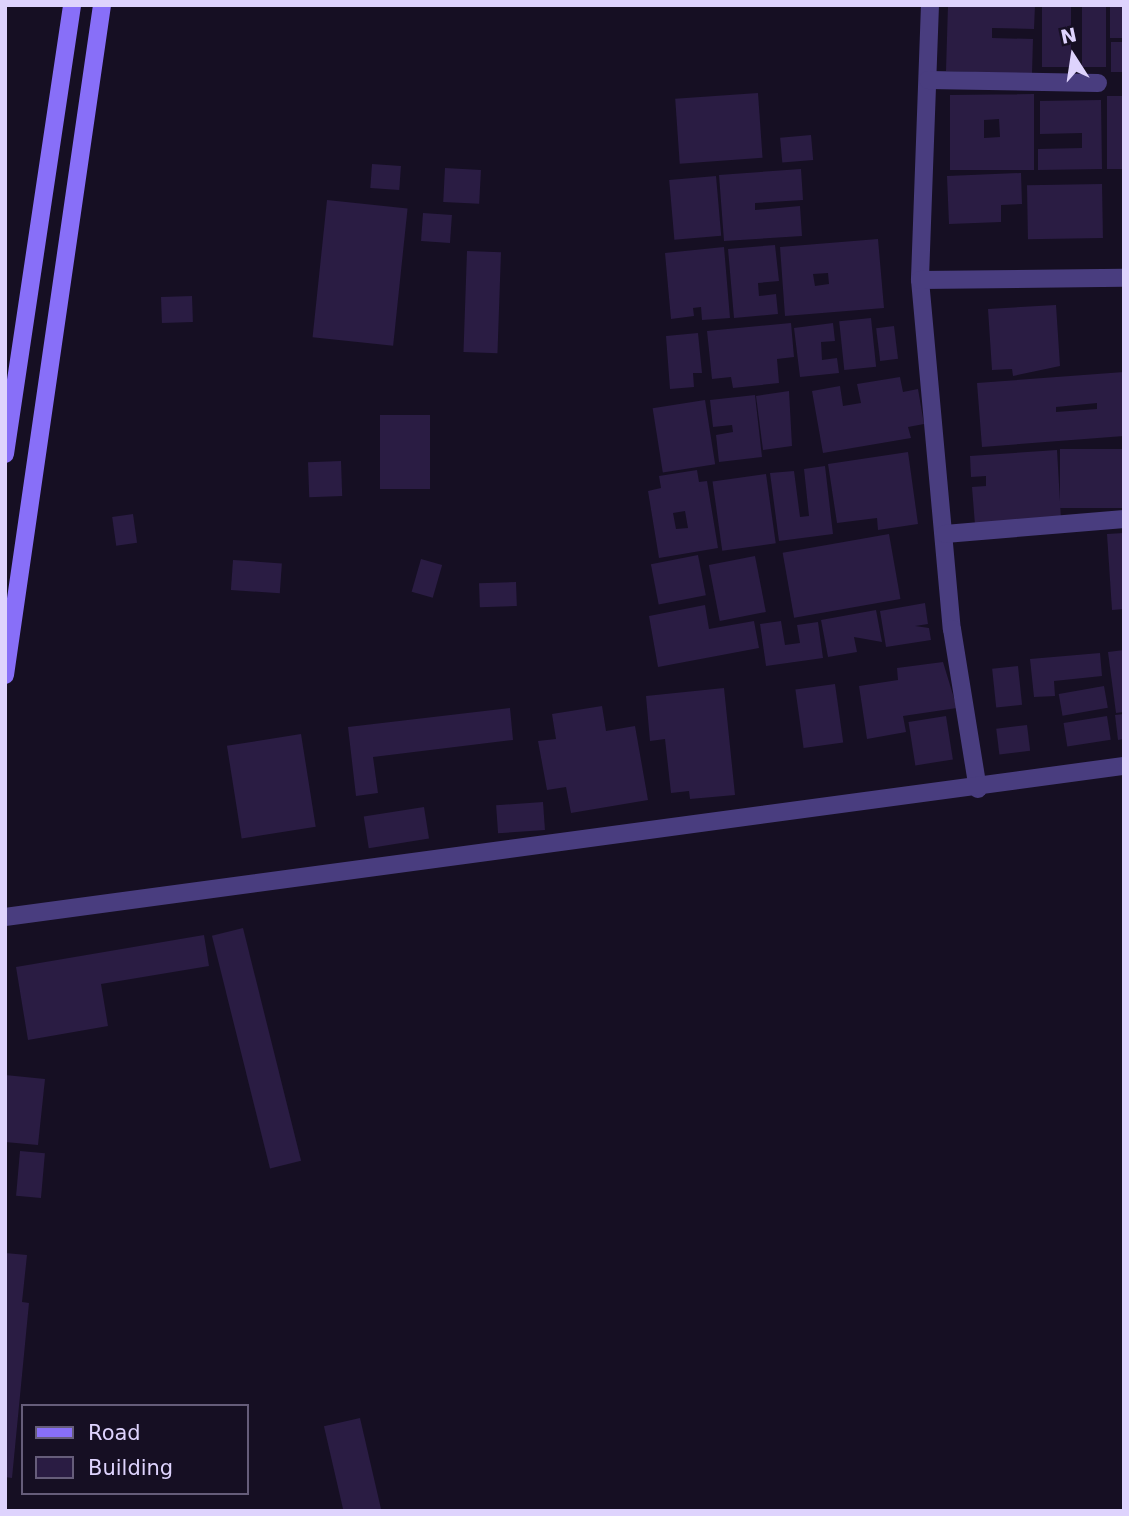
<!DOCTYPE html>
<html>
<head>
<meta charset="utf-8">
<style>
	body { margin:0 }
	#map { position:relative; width:1129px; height:1516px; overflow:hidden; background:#160f23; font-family:"DejaVu Sans",sans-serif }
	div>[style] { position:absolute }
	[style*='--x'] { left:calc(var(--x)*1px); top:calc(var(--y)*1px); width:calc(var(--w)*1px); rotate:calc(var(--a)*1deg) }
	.building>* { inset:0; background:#2a1c43; transform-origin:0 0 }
	.street>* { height:18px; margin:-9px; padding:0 9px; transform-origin:9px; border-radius:9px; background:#493d7f }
	.secondary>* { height:18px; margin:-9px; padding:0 9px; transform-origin:9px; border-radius:9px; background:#886ff8 }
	span { translate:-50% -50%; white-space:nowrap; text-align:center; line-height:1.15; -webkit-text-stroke:7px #160f23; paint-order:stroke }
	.frame { position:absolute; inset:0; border:7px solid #ded3fd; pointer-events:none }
	.legend { position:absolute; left:21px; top:1404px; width:228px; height:91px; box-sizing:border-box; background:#160f23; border:2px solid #665d7a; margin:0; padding:9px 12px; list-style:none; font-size:21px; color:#ded3fd }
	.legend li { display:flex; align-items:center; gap:14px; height:35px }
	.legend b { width:35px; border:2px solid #665d7a }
	.north { position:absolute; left:1038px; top:21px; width:70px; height:70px; -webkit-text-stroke:5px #160f23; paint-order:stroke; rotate:348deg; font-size:19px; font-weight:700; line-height:28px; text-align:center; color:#ded3fd }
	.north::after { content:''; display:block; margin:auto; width:24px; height:32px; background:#ded3fd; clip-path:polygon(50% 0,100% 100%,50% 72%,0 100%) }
</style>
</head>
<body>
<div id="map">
	<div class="building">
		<div style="clip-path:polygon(948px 5px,1035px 5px,1034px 29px,992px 28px,992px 38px,1033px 39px,1032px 74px,946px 71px)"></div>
		<div style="left:1042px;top:5px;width:29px;height:62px"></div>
		<div style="left:1082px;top:5px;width:24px;height:62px"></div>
		<div style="left:1110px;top:7px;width:14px;height:31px"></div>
		<div style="left:1124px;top:42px;width:30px;height:13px;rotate:90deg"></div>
		<div style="left:758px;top:93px;width:65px;height:83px;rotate:86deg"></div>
		<div style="clip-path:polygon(evenodd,1034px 94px,1034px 170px,950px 170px,950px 95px,1034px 94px,999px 119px,1000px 137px,984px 138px,984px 120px,999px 119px)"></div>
		<div style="left:1107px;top:96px;width:17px;height:73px"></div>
		<div style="clip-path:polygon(1101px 100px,1102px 169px,1038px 170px,1038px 149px,1082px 148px,1082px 133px,1040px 134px,1040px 101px)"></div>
		<div style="left:811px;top:135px;width:25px;height:31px;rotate:85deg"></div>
		<div style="left:372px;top:164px;width:29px;height:24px;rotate:4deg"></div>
		<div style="left:445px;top:168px;width:36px;height:34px;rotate:3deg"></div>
		<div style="clip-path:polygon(801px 169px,803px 200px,755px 203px,755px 210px,800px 206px,802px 236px,724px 241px,719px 175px)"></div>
		<div style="clip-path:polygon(1021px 173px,1022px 204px,1001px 205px,1001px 222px,949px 224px,947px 176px)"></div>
		<div style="left:716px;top:176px;width:60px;height:47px;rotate:85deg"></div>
		<div style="left:1102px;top:184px;width:54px;height:75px;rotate:89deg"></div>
		<div style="left:327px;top:200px;width:81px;height:138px;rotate:6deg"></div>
		<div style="left:423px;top:213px;width:29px;height:28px;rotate:4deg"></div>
		<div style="clip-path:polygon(evenodd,878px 239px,884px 308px,785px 316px,780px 247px,878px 239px,828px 273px,829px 284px,815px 286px,813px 274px,828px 273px)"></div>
		<div style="clip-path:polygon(775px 245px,779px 281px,758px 283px,759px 296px,776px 294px,778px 314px,734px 318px,728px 249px)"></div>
		<div style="clip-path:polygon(724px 247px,730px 318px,702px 320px,701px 307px,693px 308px,694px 316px,671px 319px,665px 253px)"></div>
		<div style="left:467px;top:251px;width:34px;height:101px;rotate:2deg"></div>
		<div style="left:192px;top:296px;width:26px;height:31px;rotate:88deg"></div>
		<div style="clip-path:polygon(1056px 305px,1060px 366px,1013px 376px,1012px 369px,992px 370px,988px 309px)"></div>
		<div style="left:871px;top:318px;width:49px;height:32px;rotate:84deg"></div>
		<div style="clip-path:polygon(791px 323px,794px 357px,777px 359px,779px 383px,733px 388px,731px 377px,712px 379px,707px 331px)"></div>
		<div style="clip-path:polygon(833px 323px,835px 341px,821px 342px,822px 360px,837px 358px,839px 373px,800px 377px,794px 328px)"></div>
		<div style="left:894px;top:326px;width:33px;height:18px;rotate:83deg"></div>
		<div style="clip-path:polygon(698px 333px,702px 373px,693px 373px,694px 387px,670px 389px,666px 336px)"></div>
		<div style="clip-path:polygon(evenodd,1124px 372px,1124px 436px,982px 447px,977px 383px,1124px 372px,1097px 403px,1097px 409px,1056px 412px,1056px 407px,1097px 403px)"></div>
		<div style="clip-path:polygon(900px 377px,903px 392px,918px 389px,924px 424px,908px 427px,911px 438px,823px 453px,812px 391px,840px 386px,843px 406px,861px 403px,857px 384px)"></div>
		<div style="clip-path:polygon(789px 391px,792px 446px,763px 450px,756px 396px)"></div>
		<div style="clip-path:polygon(755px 395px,762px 457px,719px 462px,716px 435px,733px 432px,732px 425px,713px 427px,710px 400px)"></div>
		<div style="left:705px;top:400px;width:65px;height:53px;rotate:81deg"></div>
		<div style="left:380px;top:415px;width:50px;height:74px"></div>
		<div style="left:1124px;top:449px;width:59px;height:64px;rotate:90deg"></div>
		<div style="clip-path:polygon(1057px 450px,1061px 519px,975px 525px,972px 487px,986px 486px,986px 476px,971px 477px,970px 456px)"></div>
		<div style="clip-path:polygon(908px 452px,918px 524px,878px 530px,877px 518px,837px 523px,828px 464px)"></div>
		<div style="left:341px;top:461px;width:35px;height:33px;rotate:88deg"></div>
		<div style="clip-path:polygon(825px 466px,833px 534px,779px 541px,770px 473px,794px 471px,800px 517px,809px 516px,804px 469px)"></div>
		<div style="clip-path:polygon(evenodd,697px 470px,699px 482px,707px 481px,718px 548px,659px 558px,648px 491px,661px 488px,659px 476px,697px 470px,685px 511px,688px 528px,676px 529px,673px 513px,685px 511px)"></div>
		<div style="left:766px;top:474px;width:70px;height:54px;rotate:82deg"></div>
		<div style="left:133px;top:514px;width:29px;height:21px;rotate:82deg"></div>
		<div style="clip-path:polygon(1124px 533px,1124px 609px,1112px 610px,1107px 534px)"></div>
		<div style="left:889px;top:534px;width:66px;height:108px;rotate:80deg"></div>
		<div style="left:698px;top:555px;width:41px;height:48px;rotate:79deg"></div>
		<div style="left:755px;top:556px;width:57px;height:47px;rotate:79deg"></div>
		<div style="left:421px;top:559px;width:22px;height:34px;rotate:16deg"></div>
		<div style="left:233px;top:560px;width:49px;height:30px;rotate:4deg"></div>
		<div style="left:516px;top:582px;width:24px;height:37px;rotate:88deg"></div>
		<div style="clip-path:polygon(925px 603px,928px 624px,915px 626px,929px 628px,931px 640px,886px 647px,880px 611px)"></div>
		<div style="clip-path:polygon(705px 605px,709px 629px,754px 621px,759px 648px,658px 667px,649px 616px)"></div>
		<div style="clip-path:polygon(876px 610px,882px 642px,854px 637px,857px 652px,828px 657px,821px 620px)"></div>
		<div style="clip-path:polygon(781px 621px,785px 645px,800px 643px,797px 625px,818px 622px,823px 658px,766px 666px,760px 624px)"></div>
		<div style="clip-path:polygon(1124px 650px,1124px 712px,1116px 713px,1108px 652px)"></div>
		<div style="clip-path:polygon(1100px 653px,1102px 676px,1054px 681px,1055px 696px,1034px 697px,1030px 659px)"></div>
		<div style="clip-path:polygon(943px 662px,957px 708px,903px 716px,906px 732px,867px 739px,859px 686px,898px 680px,897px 668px)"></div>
		<div style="left:1018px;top:666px;width:39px;height:26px;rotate:84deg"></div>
		<div style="left:835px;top:684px;width:59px;height:40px;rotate:82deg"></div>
		<div style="left:1104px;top:686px;width:22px;height:46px;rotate:80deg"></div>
		<div style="clip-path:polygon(724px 688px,735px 795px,690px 799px,689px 791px,671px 793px,665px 739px,650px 741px,646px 696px)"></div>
		<div style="clip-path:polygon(602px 706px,606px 731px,635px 726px,648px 800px,571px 813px,566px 787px,547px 790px,538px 741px,556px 739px,552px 714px)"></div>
		<div style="clip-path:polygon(510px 708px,513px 740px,373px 757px,378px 793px,356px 796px,348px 727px)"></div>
		<div style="clip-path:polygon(1124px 714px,1124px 739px,1118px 740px,1115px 715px)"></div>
		<div style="left:946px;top:716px;width:44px;height:38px;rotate:81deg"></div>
		<div style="left:1107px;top:716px;width:24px;height:44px;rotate:81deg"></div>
		<div style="left:1027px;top:725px;width:26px;height:31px;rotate:83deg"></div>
		<div style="left:301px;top:734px;width:94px;height:75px;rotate:81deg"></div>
		<div style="left:543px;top:802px;width:28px;height:47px;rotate:86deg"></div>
		<div style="left:424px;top:807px;width:32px;height:61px;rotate:81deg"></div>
		<div style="left:243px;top:928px;width:240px;height:32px;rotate:76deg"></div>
		<div style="clip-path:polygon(204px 935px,209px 966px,101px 984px,108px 1026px,28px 1040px,16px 967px)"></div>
		<div style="clip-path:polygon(5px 1075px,45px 1079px,38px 1145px,5px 1142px)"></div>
		<div style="left:20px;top:1151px;width:25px;height:45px;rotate:5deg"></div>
		<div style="clip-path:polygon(5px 1253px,27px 1255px,22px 1302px,29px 1303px,12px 1478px,5px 1477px)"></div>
		<div style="left:360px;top:1418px;width:96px;height:37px;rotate:77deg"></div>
	</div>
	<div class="street">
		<div style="--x:930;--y:5;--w:275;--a:92.1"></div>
		<div style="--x:920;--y:280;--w:350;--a:84.8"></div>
		<div style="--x:952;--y:629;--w:162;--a:80.8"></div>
		<div style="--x:928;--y:80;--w:170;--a:1"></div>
		<div style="--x:920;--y:280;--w:204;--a:-0.6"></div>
		<div style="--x:945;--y:534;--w:180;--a:-4.8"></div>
		<div style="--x:5;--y:917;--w:1129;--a:-7.69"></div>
	</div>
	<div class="secondary">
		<div style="--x:5;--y:454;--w:454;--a:-81.5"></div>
		<div style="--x:5;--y:675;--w:677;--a:-81.76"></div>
	</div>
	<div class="frame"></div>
	<ul class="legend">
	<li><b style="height:9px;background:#886ff8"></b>Road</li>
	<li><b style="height:19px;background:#2a1c43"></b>Building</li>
	</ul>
	<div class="north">N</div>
</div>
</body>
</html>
